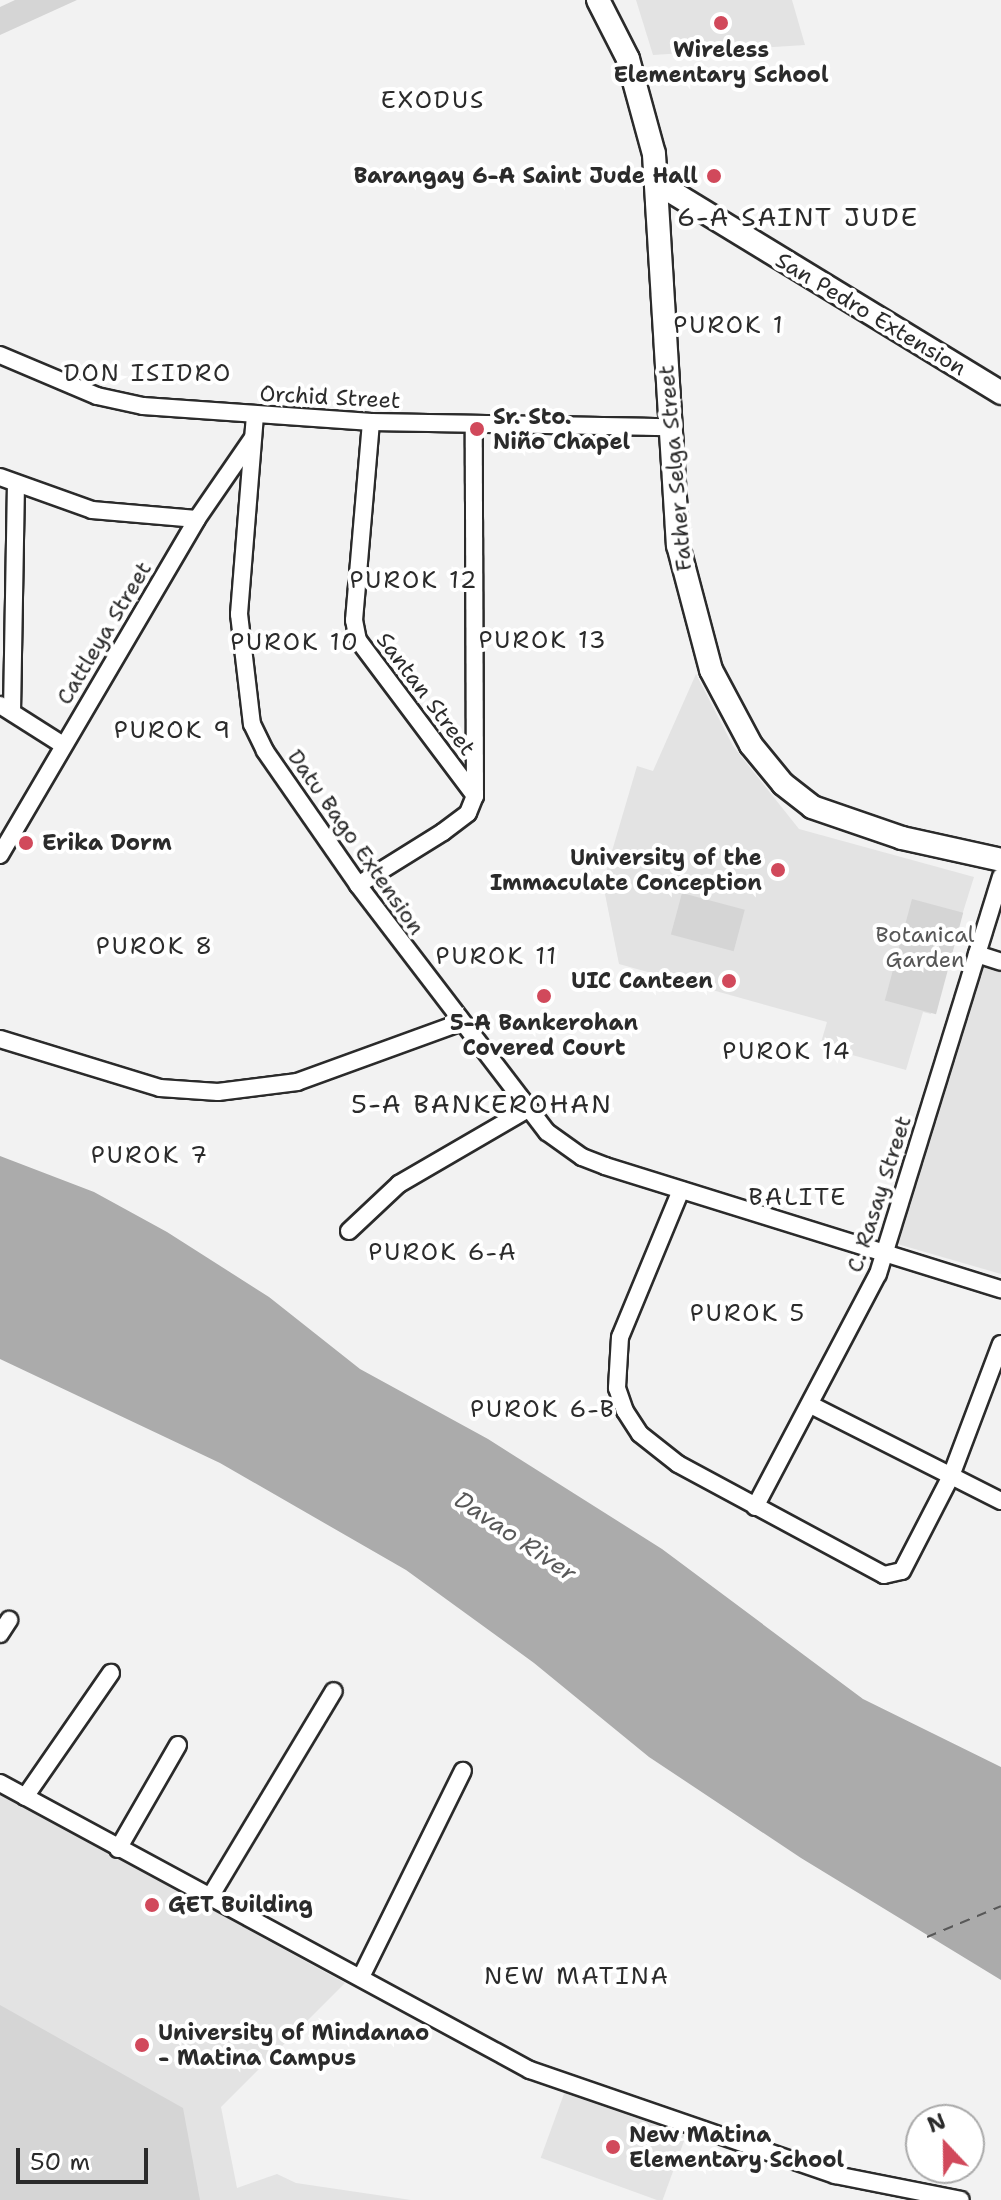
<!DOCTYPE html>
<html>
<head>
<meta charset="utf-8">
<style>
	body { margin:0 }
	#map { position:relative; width:1001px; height:2200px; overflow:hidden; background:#f2f2f2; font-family:"Shantell Sans",sans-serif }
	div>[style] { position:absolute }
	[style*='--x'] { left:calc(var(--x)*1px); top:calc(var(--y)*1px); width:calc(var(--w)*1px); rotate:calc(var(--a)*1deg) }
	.built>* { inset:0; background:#e3e3e3; transform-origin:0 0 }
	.green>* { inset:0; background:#d5d5d5; transform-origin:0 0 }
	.water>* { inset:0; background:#ababab }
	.ferry>* { height:2px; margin-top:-1px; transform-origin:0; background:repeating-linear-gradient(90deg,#585858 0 10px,transparent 0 18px) }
	.roads { filter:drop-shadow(2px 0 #2b2b2b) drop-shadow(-2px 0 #2b2b2b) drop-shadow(0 2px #2b2b2b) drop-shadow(0 -2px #2b2b2b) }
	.minor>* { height:16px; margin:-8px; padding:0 8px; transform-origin:8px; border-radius:8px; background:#fff }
	.secondary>* { height:22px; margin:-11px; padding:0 11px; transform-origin:11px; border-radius:11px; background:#fff }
	.dots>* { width:22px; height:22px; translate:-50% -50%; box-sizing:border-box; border:4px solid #fff; border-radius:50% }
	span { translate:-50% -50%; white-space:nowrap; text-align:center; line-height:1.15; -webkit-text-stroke:8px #fff; paint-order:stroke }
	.poi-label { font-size:22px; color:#2b2b2b; font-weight:700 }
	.right { translate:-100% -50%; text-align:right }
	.left { translate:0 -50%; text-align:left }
	.street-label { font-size:22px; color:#2b2b2b }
	.park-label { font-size:22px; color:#565656 }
	.neighbourhood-label { font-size:24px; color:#2b2b2b; letter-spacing:2px }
	.water-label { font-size:24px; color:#585858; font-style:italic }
	.quarter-label { font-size:26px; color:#2b2b2b; letter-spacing:2px }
	.north { position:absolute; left:905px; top:2104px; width:80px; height:80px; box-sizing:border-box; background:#fff; border:2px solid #aaa; border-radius:50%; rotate:338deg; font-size:22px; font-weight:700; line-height:32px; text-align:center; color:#2b2b2b }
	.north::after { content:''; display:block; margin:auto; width:28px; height:36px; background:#d1495b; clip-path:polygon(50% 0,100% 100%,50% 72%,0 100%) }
	.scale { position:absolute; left:16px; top:2148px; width:132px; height:36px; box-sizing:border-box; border:4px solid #2b2b2b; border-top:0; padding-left:10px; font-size:24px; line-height:28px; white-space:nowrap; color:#2b2b2b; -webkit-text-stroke:6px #fff; paint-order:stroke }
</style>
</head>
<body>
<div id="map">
	<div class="built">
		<div style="clip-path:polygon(636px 0,792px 0,805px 45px,653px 55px)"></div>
		<div style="clip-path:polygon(696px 674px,733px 746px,799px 829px,974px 877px,931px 1014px,923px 1012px,906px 1070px,820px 1046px,827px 1022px,619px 964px,603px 884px,612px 851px,637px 766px,653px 771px)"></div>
		<div style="clip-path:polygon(984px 962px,1001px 968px,1001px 1274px,894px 1243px)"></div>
		<div style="clip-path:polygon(0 1793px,345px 1983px,221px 2107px,237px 2188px,277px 2174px,296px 2183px,411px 2200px,0 2200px)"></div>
		<div style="left:565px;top:2091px;width:129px;height:71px;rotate:20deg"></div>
	</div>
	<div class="green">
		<div style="clip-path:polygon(15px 0,77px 0,0 35px,0 7px)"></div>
		<div style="left:682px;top:893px;width:65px;height:43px;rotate:15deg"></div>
		<div style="left:912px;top:899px;width:53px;height:105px;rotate:15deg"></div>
		<div style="clip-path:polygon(0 2005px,183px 2108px,200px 2200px,0 2200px)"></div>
	</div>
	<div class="water">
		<div style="clip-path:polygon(0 1156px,94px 1192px,167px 1232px,269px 1297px,360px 1369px,488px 1439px,662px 1549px,863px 1699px,1001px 1767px,1001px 1980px,801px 1858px,649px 1757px,534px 1663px,406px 1570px,220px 1463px,0 1359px)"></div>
	</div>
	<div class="ferry">
		<div style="--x:927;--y:1937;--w:80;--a:-22.7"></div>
	</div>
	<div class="roads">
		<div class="minor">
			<div style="--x:0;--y:355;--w:105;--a:22.9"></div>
			<div style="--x:97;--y:396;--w:47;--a:12.3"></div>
			<div style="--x:143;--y:406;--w:229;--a:4"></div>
			<div style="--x:371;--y:422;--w:296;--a:1"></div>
			<div style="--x:255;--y:415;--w:200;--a:94.6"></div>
			<div style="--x:239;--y:614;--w:111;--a:83.3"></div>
			<div style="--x:252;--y:724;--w:30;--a:64"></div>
			<div style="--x:265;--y:751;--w:163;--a:55.2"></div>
			<div style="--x:358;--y:885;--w:311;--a:52.6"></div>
			<div style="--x:547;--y:1132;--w:43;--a:35.5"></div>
			<div style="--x:582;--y:1157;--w:25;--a:21"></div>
			<div style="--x:605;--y:1166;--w:415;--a:17.3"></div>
			<div style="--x:371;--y:422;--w:199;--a:94.9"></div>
			<div style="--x:354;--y:620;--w:20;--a:79"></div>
			<div style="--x:358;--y:640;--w:195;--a:53.1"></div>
			<div style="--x:0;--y:477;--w:98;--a:19.7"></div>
			<div style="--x:92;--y:510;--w:105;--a:4.9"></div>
			<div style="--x:0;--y:705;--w:75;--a:32.4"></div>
			<div style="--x:12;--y:712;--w:228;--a:-89"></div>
			<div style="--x:0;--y:855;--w:389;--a:-59.6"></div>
			<div style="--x:197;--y:519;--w:97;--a:-55.5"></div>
			<div style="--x:358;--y:885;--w:100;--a:-31.9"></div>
			<div style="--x:443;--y:832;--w:31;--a:-37"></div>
			<div style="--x:468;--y:813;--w:18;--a:-68"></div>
			<div style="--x:475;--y:796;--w:371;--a:-90.2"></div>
			<div style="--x:977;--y:954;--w:25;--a:18"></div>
			<div style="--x:0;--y:1039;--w:167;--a:17"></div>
			<div style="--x:160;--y:1088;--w:58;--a:3.9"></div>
			<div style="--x:218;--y:1092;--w:80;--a:-7.2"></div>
			<div style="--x:297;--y:1082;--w:172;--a:-20"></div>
			<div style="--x:681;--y:1190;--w:159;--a:112.5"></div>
			<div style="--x:620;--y:1337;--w:51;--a:93.4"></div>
			<div style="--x:617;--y:1388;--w:24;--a:71"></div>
			<div style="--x:625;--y:1411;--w:27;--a:57"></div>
			<div style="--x:640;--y:1434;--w:48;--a:38.3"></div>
			<div style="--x:678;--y:1464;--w:234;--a:28.3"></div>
			<div style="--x:884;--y:1575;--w:18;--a:-13"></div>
			<div style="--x:902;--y:1571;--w:107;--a:-62.7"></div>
			<div style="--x:951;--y:1476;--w:141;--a:-69.3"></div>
			<div style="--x:349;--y:1231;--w:69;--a:-43.2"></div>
			<div style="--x:399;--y:1184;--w:149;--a:-30.2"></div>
			<div style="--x:811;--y:1405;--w:213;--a:26.8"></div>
			<div style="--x:755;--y:1507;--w:263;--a:-62.2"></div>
			<div style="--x:878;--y:1274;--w:416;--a:-72.8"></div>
			<div style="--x:0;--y:1634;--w:17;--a:-57"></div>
			<div style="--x:0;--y:1783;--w:603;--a:28.44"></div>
			<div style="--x:530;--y:2070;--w:323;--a:19"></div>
			<div style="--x:835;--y:2175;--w:128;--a:11.2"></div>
			<div style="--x:25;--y:1797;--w:151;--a:-55.3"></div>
			<div style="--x:118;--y:1849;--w:120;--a:-60"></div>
			<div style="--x:210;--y:1897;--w:240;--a:-59"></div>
			<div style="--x:361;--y:1977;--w:230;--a:-63.7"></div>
		</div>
		<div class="secondary">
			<div style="--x:598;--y:0;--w:66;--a:63"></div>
			<div style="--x:628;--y:59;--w:98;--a:74.7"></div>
			<div style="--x:654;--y:154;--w:392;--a:86.5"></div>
			<div style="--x:678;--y:545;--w:129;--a:75.2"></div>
			<div style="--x:711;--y:670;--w:85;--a:61.9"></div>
			<div style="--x:751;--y:745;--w:50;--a:50.6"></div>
			<div style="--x:783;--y:784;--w:37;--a:38"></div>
			<div style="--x:812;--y:807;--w:95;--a:19"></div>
			<div style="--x:902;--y:838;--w:101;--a:12.5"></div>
			<div style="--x:659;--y:184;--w:401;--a:31.4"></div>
		</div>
	</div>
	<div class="dots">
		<div style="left:721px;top:23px;background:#d1495b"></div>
		<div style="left:714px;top:176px;background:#d1495b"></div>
		<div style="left:477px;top:429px;background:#d1495b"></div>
		<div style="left:26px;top:843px;background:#d1495b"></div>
		<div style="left:778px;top:870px;background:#d1495b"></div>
		<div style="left:729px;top:981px;background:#d1495b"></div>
		<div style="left:544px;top:996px;background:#d1495b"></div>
		<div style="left:152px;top:1905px;background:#d1495b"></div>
		<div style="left:142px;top:2045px;background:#d1495b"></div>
		<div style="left:613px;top:2147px;background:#d1495b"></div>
	</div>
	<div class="poi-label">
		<span style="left:721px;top:62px">Wireless<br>Elementary School</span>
		<span class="right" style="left:698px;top:176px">Barangay 6-A Saint Jude Hall</span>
		<span class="left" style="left:493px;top:429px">Sr. Sto.<br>Niño Chapel</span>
		<span class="left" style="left:42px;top:843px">Erika Dorm</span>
		<span class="right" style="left:762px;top:870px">University of the<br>Immaculate Conception</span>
		<span class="right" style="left:713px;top:981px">UIC Canteen</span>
		<span style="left:544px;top:1035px">5-A Bankerohan<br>Covered Court</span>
		<span class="left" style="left:168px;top:1905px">GET Building</span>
		<span class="left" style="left:158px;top:2045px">University of Mindanao<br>- Matina Campus</span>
		<span class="left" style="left:629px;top:2147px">New Matina<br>Elementary School</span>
	</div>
	<div class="street-label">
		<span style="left:871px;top:314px;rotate:31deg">San Pedro Extension</span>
		<span style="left:330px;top:397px;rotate:3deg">Orchid Street</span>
		<span style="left:675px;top:468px;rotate:-95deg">Father Selga Street</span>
		<span style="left:104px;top:633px;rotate:-59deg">Cattleya Street</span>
		<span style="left:426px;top:694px;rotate:53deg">Santan Street</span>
		<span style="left:356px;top:842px;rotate:55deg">Datu Bago Extension</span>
		<span style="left:879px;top:1194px;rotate:-72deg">C. Rasay Street</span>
	</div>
	<div class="park-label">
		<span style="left:925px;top:947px">Botanical<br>Garden</span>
	</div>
	<div class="neighbourhood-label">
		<span style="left:433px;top:101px">EXODUS</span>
		<span style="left:729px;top:326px">PUROK 1</span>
		<span style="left:148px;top:374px">DON ISIDRO</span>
		<span style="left:414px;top:581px">PUROK 12</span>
		<span style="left:543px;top:641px">PUROK 13</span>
		<span style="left:295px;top:643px">PUROK 10</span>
		<span style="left:173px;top:731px">PUROK 9</span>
		<span style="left:155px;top:947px">PUROK 8</span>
		<span style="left:497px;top:957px">PUROK 11</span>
		<span style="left:787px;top:1052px">PUROK 14</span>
		<span style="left:150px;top:1156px">PUROK 7</span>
		<span style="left:798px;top:1198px">BALITE</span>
		<span style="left:443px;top:1253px">PUROK 6-A</span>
		<span style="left:748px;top:1314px">PUROK 5</span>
		<span style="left:543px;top:1410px">PUROK 6-B</span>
		<span style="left:577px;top:1977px">NEW MATINA</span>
	</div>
	<div class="water-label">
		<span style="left:515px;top:1537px;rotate:34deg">Davao River</span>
	</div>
	<div class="quarter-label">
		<span style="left:798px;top:217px">6-A SAINT JUDE</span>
		<span style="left:482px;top:1104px">5-A BANKEROHAN</span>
	</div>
	<div class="north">N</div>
	<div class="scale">50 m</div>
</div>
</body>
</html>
